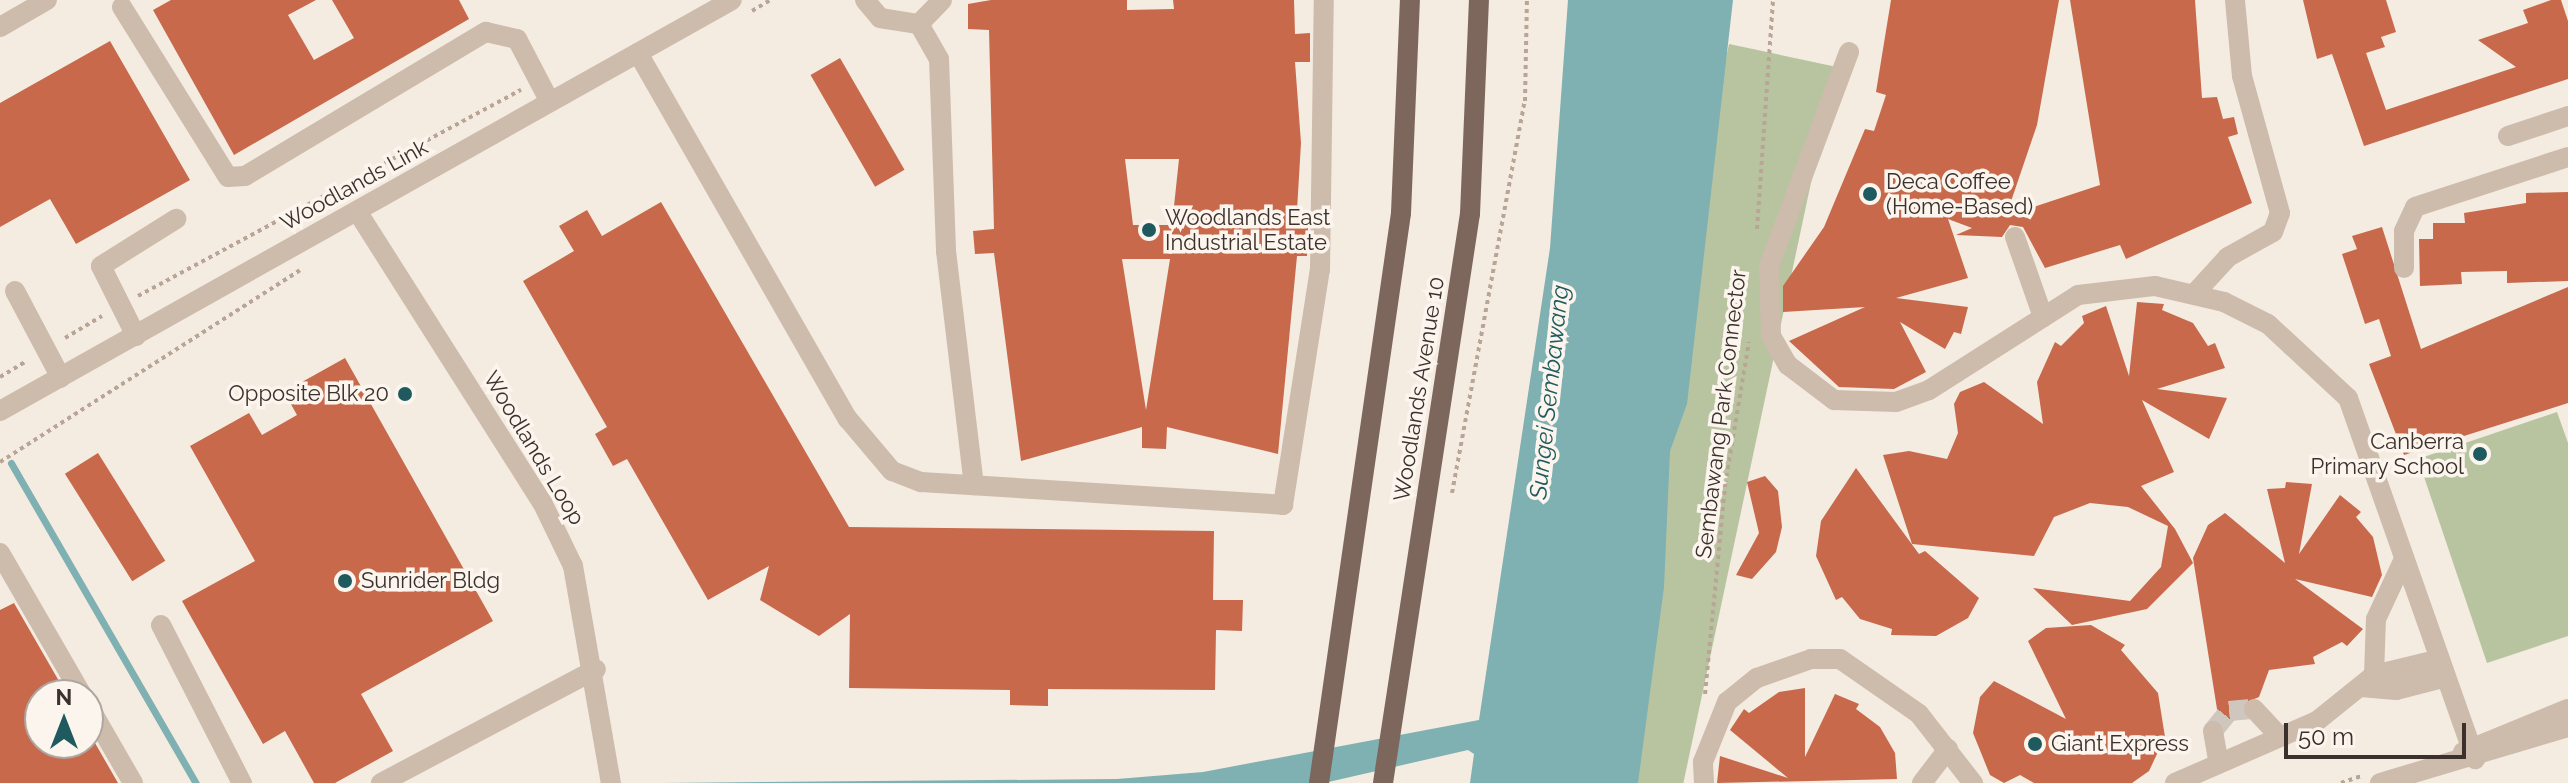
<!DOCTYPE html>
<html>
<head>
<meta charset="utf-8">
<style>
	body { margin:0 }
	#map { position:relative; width:2568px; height:783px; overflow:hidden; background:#f4ebe1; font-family:Raleway,sans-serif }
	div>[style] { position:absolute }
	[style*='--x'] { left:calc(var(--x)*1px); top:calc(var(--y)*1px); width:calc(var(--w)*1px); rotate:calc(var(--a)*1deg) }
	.green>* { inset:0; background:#b8c4a0; transform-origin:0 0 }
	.water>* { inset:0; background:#7fb0b2 }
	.stream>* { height:7px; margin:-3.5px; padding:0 3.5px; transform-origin:3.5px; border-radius:3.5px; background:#7fb0b2 }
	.building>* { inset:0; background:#c8694b; transform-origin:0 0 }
	.minor-tunnel>* { height:20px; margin-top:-10px; transform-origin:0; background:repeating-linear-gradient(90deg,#cfc6bd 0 20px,transparent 0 30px) }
	.path>* { height:4px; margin-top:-2px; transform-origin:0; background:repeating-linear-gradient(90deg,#b9a596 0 4px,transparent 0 8px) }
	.minor>* { height:20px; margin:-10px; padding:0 10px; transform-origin:10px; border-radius:10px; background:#cdbbac }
	.major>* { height:20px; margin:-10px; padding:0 10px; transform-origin:10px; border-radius:10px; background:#7d675c }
	.dots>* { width:22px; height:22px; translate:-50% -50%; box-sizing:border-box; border:4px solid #fbf5ee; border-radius:50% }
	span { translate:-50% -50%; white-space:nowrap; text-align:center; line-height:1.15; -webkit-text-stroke:7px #fbf5ee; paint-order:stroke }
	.poi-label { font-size:22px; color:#3b302b }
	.left { translate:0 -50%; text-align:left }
	.right { translate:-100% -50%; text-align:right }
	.street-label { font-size:22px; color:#3b302b }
	.water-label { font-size:24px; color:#1f5a5e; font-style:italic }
	.north { position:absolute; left:24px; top:679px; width:80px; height:80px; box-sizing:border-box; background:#fbf5ee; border:2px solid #aea6a0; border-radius:50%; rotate:0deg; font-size:22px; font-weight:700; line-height:32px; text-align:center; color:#3b302b }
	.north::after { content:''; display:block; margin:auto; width:28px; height:36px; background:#1f5a5e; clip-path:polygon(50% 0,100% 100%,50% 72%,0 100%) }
	.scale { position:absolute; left:2284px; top:723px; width:182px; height:36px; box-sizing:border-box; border:4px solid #3b302b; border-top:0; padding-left:10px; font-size:24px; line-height:28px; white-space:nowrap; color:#3b302b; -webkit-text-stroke:6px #fbf5ee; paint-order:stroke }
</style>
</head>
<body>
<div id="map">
	<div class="green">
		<div style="left:1729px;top:44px;width:109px;height:745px;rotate:12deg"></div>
		<div style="clip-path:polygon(2557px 412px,2568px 443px,2568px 636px,2487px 663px,2418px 459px)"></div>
	</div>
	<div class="water">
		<div style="clip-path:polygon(1568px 0,1733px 0,1687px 404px,1670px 451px,1664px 587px,1638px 783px,1470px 783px,1474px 754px,1468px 750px,1324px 783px,661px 783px,1117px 779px,1203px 772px,1479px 720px,1550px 248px)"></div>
	</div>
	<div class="stream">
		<div style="--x:11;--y:463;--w:370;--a:60"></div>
	</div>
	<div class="building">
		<div style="clip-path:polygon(171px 0,316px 0,288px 15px,314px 60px,354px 38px,332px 0,459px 0,469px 19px,234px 155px,153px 10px)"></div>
		<div style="clip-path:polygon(evenodd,991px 0,1127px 0,1127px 10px,1174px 9px,1173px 0,1294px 0,1295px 34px,1310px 33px,1310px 62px,1295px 62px,1301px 143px,1296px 227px,1308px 227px,1307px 256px,1297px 256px,1278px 454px,1167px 427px,1166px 449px,1142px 448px,1142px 427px,1021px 461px,994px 253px,975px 254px,973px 231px,994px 229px,989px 30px,968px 29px,968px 4px,991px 0,1125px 159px,1179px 159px,1172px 225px,1133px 225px,1125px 159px,991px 0,1122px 259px,1170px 259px,1146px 410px,1122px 259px)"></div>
		<div style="clip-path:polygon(1891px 0,2059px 0,2037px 125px,2006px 216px,2100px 185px,2070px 0,2195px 0,2202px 98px,2217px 97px,2223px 119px,2234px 117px,2238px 134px,2228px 137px,2252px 203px,2126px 259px,2120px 245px,2045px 268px,2023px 227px,2010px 225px,2002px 237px,1956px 235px,1972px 228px,1948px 219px,1968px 278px,1896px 298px,1968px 307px,1961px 334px,1954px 332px,1945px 349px,1900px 322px,1926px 372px,1894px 389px,1839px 387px,1789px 341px,1865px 307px,1783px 312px,1783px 286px,1824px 227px,1865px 129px,1874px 131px,1886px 95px,1876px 92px)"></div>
		<div style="clip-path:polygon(2303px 0,2386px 0,2396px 32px,2381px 37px,2385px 47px,2366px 53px,2386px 110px,2516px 67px,2478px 40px,2528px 23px,2523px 10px,2551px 0,2561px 0,2568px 21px,2568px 79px,2364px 146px,2332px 54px,2317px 59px)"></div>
		<div style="clip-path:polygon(110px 41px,190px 180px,76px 244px,50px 199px,0 227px,0 103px)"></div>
		<div style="left:840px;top:58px;width:129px;height:34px;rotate:60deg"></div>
		<div style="clip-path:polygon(2568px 192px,2568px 281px,2507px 283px,2507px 271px,2461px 272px,2462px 284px,2420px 286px,2419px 239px,2433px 239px,2433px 223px,2465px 223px,2464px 213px,2526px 203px,2526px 193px)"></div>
		<div style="clip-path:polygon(661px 202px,849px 527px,1214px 531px,1213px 600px,1243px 600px,1242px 631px,1216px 630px,1215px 690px,1048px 689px,1048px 706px,1010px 705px,1010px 690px,849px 688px,850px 614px,819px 636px,760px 600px,769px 566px,708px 600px,627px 459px,613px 466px,595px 434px,607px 427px,523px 281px,574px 251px,559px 226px,587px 210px,602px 236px)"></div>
		<div style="clip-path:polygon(2382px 227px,2421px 349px,2568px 287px,2568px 403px,2404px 455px,2369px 364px,2391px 356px,2379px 319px,2365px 324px,2342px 254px,2357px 249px,2352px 236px)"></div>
		<div style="clip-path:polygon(2137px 302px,2164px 304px,2162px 310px,2193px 323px,2208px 346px,2215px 343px,2225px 368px,2157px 389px,2227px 398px,2209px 439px,2142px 400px,2174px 472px,2141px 486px,2175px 529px,2193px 563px,2147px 609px,2072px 625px,2033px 588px,2130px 601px,2161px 567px,2168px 526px,2128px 507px,2090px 503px,2054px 517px,2034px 556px,1912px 544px,1883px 455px,1909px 451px,1947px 459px,1958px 433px,1954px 404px,1960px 392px,1984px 382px,2043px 424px,2037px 382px,2055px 342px,2061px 346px,2084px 323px,2082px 316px,2106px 306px,2129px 376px)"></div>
		<div style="clip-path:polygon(345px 358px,493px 621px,361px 694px,393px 751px,335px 783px,314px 783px,285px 731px,263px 744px,182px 601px,255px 561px,190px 446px,249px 413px,262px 435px,297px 415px,284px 392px)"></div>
		<div style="left:98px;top:453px;width:127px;height:39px;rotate:58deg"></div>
		<div style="clip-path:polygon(1856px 468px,1919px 554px,1925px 551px,1979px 598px,1968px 618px,1936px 636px,1891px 635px,1892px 629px,1860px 619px,1842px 597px,1836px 600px,1816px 556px,1821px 521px)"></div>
		<div style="clip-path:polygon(1765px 476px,1778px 491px,1782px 527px,1776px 552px,1752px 579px,1736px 575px,1759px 533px,1747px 482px)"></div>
		<div style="clip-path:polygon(2286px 482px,2312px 484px,2299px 554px,2340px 495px,2361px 512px,2356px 517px,2373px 537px,2382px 575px,2372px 597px,2295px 579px,2363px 629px,2347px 646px,2342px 642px,2313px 657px,2315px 664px,2269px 670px,2259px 697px,2242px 704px,2245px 718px,2226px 722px,2217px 709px,2193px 558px,2208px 525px,2225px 513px,2285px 563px,2267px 489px,2285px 488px)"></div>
		<div style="clip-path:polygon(14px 603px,67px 695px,40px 695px,40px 743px,95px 743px,118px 783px,0 783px,0 610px)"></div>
		<div style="clip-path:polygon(2091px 625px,2125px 645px,2121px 650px,2158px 693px,2165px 737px,2149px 771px,2132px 783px,2034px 783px,2020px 775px,2004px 783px,1990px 775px,1973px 733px,1980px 697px,1994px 681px,2066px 719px,2028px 641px,2046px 628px)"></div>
		<div style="clip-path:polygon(1805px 688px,1805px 757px,1835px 694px,1859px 704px,1856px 709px,1880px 727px,1895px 753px,1897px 779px,1717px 783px,1720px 756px,1788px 778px,1730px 730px,1744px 709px,1749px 713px,1779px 692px)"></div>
	</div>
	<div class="minor-tunnel">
		<div style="--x:2213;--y:731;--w:26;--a:-51"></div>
		<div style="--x:2229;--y:711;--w:25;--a:-5"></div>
	</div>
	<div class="path">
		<div style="--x:752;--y:11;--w:21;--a:-31"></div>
		<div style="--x:1757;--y:229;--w:230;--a:-86"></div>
		<div style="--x:138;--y:296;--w:435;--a:-28.3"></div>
		<div style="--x:65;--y:338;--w:43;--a:-30.7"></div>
		<div style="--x:0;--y:377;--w:31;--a:-31"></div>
		<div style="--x:0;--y:462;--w:356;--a:-32.6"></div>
		<div style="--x:1452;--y:493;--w:399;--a:-79.5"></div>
		<div style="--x:1525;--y:101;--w:101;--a:-88.9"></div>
		<div style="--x:1705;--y:694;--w:210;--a:-84.5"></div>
		<div style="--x:1725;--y:485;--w:145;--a:-80.5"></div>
		<div style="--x:2341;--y:783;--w:21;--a:-19"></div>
	</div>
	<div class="minor">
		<div style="--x:865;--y:0;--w:23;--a:50"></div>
		<div style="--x:880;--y:18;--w:39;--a:9"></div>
		<div style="--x:919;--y:24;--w:33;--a:-46"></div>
		<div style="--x:122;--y:7;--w:200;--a:58.1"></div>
		<div style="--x:228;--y:177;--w:17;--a:-3"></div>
		<div style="--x:245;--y:176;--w:281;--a:-30.9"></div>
		<div style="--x:486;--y:32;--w:32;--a:13"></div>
		<div style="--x:517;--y:39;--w:71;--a:62.4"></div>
		<div style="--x:919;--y:24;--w:40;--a:60.3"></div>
		<div style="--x:939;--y:59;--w:192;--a:87.9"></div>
		<div style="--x:946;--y:251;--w:236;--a:83.2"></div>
		<div style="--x:0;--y:27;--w:54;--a:-29.9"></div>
		<div style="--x:1849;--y:52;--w:228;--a:110.5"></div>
		<div style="--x:1769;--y:266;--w:70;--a:88.4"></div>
		<div style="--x:1771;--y:336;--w:34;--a:60"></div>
		<div style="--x:1788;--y:365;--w:58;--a:37.3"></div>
		<div style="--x:1834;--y:400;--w:62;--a:1.8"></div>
		<div style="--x:1896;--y:402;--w:35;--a:-20"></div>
		<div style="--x:1929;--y:390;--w:177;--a:-32.5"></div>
		<div style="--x:2078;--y:295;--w:78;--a:-6.7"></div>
		<div style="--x:2155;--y:286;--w:71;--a:13.1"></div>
		<div style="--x:2224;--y:302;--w:49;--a:26.6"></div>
		<div style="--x:2268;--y:324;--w:109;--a:42.8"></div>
		<div style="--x:2348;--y:398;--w:383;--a:70.6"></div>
		<div style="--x:638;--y:53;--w:422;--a:60.2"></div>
		<div style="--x:848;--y:419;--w:68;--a:49.8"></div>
		<div style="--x:892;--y:471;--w:31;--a:21"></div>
		<div style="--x:921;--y:482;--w:363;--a:3.6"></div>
		<div style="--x:1283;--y:505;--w:238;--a:-81.1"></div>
		<div style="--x:1320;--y:270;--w:270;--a:-89.2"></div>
		<div style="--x:2508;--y:136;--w:63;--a:-18.4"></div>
		<div style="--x:357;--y:211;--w:345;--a:57.6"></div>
		<div style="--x:542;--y:502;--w:71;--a:64.2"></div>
		<div style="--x:573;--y:566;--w:220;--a:80.1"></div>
		<div style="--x:2015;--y:237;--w:85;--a:70.7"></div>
		<div style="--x:2404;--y:268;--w:37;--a:-90"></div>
		<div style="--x:2404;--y:231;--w:26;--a:-65"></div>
		<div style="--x:2415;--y:207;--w:161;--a:-18.1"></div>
		<div style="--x:15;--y:291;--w:98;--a:62.1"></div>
		<div style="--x:2195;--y:293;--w:49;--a:-47.5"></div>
		<div style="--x:2228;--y:257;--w:51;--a:-29.1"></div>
		<div style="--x:2273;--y:232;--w:20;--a:-70"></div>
		<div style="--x:2280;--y:213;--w:142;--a:-105.5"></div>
		<div style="--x:2242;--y:76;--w:76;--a:-95.3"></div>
		<div style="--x:136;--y:336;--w:78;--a:-116.6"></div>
		<div style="--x:101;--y:266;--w:89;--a:-32.1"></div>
		<div style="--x:0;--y:411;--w:839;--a:-29.31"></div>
		<div style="--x:0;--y:553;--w:164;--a:60"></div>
		<div style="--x:161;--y:625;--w:178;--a:62.9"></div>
		<div style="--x:2374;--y:675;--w:56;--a:-88"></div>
		<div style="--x:2376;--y:619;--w:64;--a:-65"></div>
		<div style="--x:2361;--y:687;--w:35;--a:5"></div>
		<div style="--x:2396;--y:690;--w:49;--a:-14.3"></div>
		<div style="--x:88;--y:705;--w:90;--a:60"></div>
		<div style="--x:2254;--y:709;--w:35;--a:47"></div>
		<div style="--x:2213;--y:731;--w:28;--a:80"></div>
		<div style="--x:2463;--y:752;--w:113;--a:-22.3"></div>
		<div style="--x:381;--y:783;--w:243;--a:-27.9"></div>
		<div style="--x:1704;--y:783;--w:21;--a:-93"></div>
		<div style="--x:1703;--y:762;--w:65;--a:-68.2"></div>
		<div style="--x:1727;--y:702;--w:38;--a:-39"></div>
		<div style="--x:1757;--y:678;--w:57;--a:-19.4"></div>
		<div style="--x:1811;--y:659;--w:29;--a:0"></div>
		<div style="--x:1840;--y:659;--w:96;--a:34.8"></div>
		<div style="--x:1919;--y:714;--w:88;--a:52"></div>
		<div style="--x:1922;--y:783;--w:43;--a:-52.6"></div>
		<div style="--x:2175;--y:783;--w:155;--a:-23.6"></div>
		<div style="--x:2317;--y:721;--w:73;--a:-38.9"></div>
		<div style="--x:2374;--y:675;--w:64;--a:-13.6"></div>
		<div style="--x:2380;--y:783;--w:196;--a:-16.6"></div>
	</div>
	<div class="major">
		<div style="--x:1319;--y:783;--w:576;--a:-81.81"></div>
		<div style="--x:1401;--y:213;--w:213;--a:-87.6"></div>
		<div style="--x:1383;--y:783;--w:576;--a:-81.31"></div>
		<div style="--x:1470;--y:214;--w:214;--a:-87.6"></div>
	</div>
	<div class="dots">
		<div style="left:1870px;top:194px;background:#1f5a5e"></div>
		<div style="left:1149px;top:230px;background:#1f5a5e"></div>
		<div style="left:405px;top:394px;background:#1f5a5e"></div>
		<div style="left:2480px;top:454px;background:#1f5a5e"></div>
		<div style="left:345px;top:581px;background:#1f5a5e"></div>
		<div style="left:2035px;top:744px;background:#1f5a5e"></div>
	</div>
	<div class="poi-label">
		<span class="left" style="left:1886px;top:194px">Deca Coffee<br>(Home-Based)</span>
		<span class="left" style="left:1165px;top:230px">Woodlands East<br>Industrial Estate</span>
		<span class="right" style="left:389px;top:394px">Opposite Blk 20</span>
		<span class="right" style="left:2464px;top:454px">Canberra<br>Primary School</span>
		<span class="left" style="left:361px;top:581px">Sunrider Bldg</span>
		<span class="left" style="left:2051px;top:744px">Giant Express</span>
	</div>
	<div class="street-label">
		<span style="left:354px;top:185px;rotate:-29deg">Woodlands Link</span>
		<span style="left:1419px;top:389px;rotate:-81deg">Woodlands Avenue 10</span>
		<span style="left:1721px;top:414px;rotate:-83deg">Sembawang Park Connector</span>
		<span style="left:534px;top:448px;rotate:59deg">Woodlands Loop</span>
	</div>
	<div class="water-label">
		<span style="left:1549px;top:392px;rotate:-84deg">Sungei Sembawang</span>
	</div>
	<div class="north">N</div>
	<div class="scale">50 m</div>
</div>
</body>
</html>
